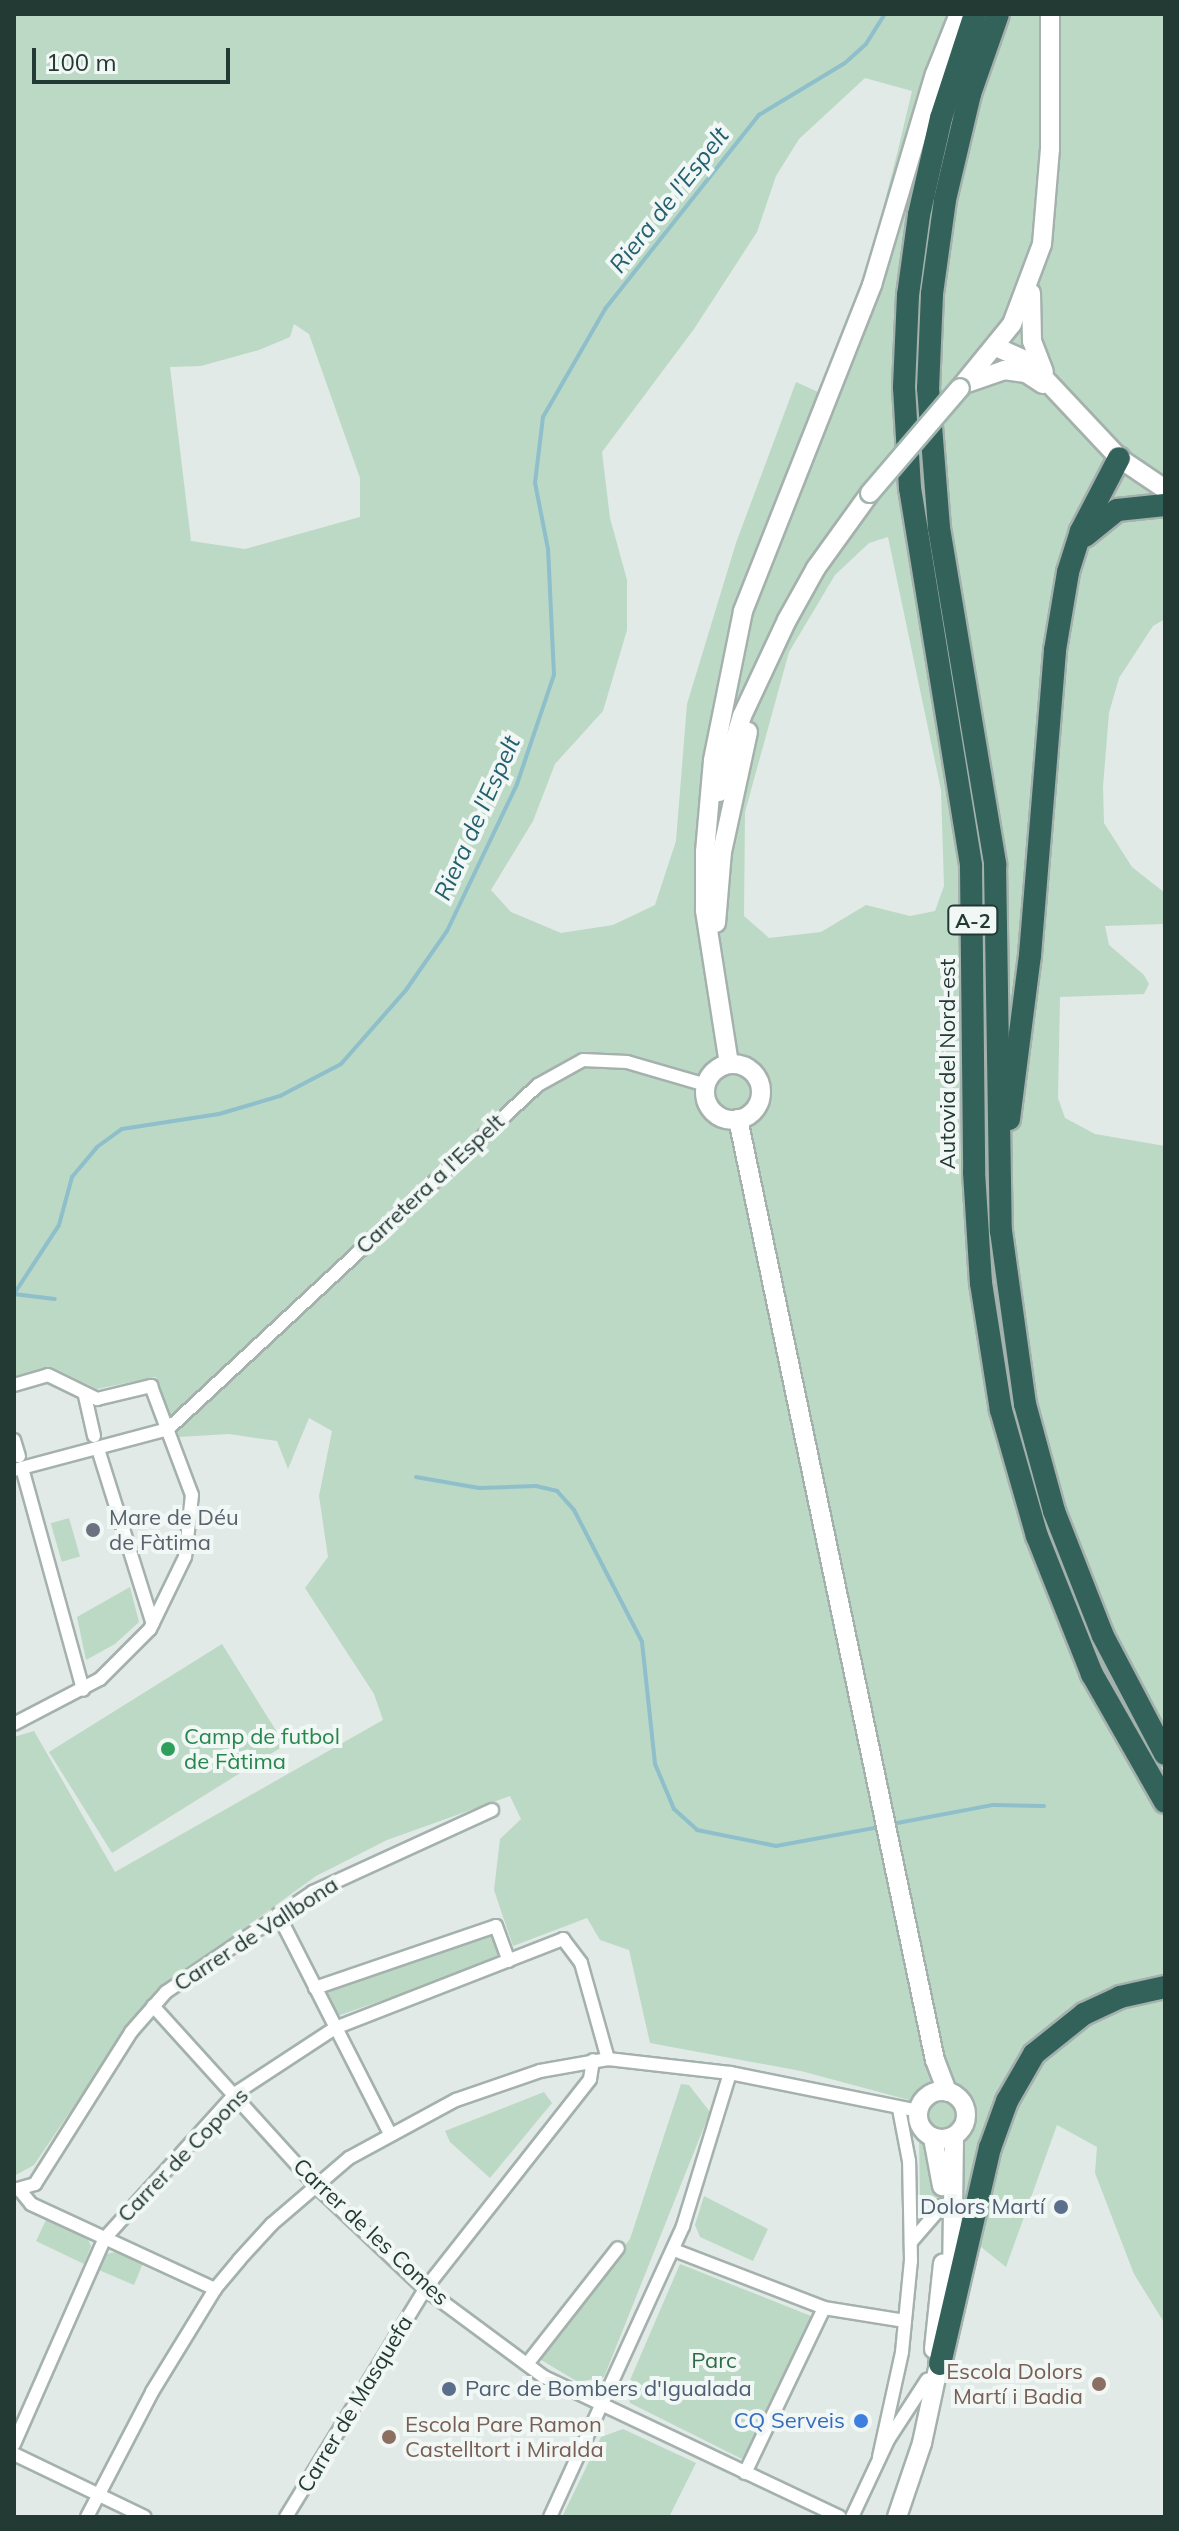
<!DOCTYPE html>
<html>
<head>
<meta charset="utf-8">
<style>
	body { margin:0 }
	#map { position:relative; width:1179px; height:2531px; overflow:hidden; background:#e1eae6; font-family:Mulish,sans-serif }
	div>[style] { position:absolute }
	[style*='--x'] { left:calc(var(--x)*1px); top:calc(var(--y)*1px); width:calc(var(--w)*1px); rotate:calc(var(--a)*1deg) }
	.green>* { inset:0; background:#bcd9c5; transform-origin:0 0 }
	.stream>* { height:4px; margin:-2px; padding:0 2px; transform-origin:2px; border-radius:2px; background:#8ebfca }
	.roads { filter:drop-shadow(2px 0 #a4b1ad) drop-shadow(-2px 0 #a4b1ad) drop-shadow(0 2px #a4b1ad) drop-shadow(0 -2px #a4b1ad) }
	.street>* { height:12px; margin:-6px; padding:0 6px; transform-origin:6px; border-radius:6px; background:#fff }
	.secondary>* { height:18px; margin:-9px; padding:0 9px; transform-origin:9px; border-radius:9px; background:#fff }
	.secondary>.ring { margin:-9px; padding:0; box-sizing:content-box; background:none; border:18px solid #fff; border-radius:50% }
	.highway>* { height:22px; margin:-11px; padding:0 11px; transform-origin:11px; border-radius:11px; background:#32625a }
	.bridges { filter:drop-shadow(2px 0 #a1b5ae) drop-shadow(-2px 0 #a1b5ae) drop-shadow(0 2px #a1b5ae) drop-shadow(0 -2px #a1b5ae) }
	.secondary-bridge>* { height:18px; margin:-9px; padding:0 9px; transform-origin:9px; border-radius:9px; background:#fff }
	.dots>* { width:22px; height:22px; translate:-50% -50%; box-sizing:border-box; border:4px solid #f1f7f4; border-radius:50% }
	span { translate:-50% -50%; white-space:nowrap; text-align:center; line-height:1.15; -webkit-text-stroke:8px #f1f7f4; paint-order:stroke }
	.shield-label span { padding:2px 6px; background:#f1f7f4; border:2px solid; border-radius:6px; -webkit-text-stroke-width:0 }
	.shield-label { font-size:20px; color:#233934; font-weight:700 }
	.street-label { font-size:22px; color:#233934 }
	.worship-label { font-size:22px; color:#5b616d }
	.left { translate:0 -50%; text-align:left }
	.leisure-label { font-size:22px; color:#27864d }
	.service-label { font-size:22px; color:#4e5e75 }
	.right { translate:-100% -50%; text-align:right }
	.park-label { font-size:22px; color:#316c4a }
	.education-label { font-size:22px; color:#785e54 }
	.shop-label { font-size:22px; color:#366cbe }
	.water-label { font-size:24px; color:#23606f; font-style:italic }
	.frame { position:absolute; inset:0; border:16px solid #233934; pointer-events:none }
	.scale { position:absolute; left:32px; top:48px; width:198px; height:36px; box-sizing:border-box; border:4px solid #233934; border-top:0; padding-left:10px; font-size:24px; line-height:28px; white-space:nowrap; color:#233934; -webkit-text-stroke:6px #f1f7f4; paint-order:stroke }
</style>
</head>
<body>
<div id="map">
	<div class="green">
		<div style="clip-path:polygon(evenodd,14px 14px,1165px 14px,1165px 619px,1153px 626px,1119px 678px,1109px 713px,1103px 787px,1104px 823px,1132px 867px,1165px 893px,1165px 924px,1105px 926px,1109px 945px,1144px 975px,1149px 984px,1144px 994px,1060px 997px,1058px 1098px,1065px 1118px,1095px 1134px,1165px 1146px,1165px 2324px,1134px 2274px,1095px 2173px,1097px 2147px,1057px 2125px,1006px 2267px,920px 2198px,919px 2138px,909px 2100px,801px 2071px,650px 2043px,629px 1950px,600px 1940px,587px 1918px,513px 1946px,494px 1890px,500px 1839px,521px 1819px,510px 1796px,387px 1840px,316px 1876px,159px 1990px,135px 2016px,34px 2165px,14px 2176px,14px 1737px,34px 1731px,115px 1872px,383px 1720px,374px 1694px,305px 1588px,328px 1557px,319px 1496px,332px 1431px,309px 1418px,288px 1469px,277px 1441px,229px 1434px,179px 1437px,156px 1377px,97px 1389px,52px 1367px,14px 1376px,14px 14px,865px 78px,912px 91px,898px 150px,862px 290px,820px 393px,796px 382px,736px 543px,687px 704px,676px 841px,655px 905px,613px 925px,561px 933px,511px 912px,491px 890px,533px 821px,555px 764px,603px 711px,627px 630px,627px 580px,610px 518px,602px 452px,694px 329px,757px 232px,776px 176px,799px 139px,865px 78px,14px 14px,294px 324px,309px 334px,360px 478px,360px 517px,245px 549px,191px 541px,170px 367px,201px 366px,259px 350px,290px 337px,294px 324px,14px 14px,888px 537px,941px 790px,944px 886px,935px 911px,910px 916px,866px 905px,821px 932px,769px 938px,744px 916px,745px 812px,789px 652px,835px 575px,869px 543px,888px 537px)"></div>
		<div style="left:69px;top:1518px;width:40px;height:19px;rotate:74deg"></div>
		<div style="clip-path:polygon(130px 1587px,139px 1622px,115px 1644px,86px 1660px,77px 1617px)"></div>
		<div style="left:222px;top:1644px;width:119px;height:204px;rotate:58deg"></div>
		<div style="left:492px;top:1933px;width:28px;height:175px;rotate:71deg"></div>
		<div style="clip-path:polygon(681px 2084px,689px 2085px,710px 2112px,604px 2377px,578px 2382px,538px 2358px,630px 2239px)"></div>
		<div style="clip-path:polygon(544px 2092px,552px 2103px,490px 2178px,450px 2142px,445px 2131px)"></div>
		<div style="clip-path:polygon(704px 2196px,768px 2229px,753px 2261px,700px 2237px,695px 2225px)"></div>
		<div style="clip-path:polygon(46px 2220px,87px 2237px,91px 2246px,84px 2264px,36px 2241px)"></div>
		<div style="clip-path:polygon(116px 2252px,143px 2263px,134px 2285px,99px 2270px,106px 2254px)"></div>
		<div style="clip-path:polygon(680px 2264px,811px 2316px,744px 2460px,630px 2403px,627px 2387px)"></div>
		<div style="clip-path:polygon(623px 2429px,696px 2463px,669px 2517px,562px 2517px,601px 2437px)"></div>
	</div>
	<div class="stream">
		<div style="--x:14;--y:1294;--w:82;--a:-56.9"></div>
		<div style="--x:59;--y:1225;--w:50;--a:-74.8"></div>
		<div style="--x:72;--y:1177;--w:39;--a:-50"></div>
		<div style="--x:97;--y:1147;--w:31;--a:-36"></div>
		<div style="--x:122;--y:1129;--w:98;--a:-8.8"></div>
		<div style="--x:219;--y:1114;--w:64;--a:-16.4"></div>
		<div style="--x:280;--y:1096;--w:69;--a:-27.7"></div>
		<div style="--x:341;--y:1064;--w:98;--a:-48.7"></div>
		<div style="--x:406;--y:990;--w:72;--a:-55.2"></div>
		<div style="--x:447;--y:931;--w:163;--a:-64.5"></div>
		<div style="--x:517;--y:784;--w:115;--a:-71.3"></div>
		<div style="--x:554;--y:675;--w:126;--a:-92.7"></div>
		<div style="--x:548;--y:549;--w:67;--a:-101.1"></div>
		<div style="--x:535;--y:483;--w:66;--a:-83.1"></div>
		<div style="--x:543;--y:417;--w:125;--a:-60.1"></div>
		<div style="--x:605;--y:309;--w:248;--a:-51.6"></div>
		<div style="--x:759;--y:115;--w:100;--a:-31.2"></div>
		<div style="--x:845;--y:63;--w:28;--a:-42"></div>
		<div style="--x:866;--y:44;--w:36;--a:-58"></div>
		<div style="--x:14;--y:1294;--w:41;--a:7"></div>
		<div style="--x:416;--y:1477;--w:64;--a:9.9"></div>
		<div style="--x:479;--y:1488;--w:57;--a:-2"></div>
		<div style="--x:536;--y:1486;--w:22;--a:13"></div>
		<div style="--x:557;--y:1491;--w:25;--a:48"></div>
		<div style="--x:574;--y:1510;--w:148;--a:62.7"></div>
		<div style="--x:642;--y:1642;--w:123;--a:83.9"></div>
		<div style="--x:655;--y:1764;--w:49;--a:67.1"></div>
		<div style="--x:674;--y:1809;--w:31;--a:42"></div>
		<div style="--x:697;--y:1830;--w:81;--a:11.4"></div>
		<div style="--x:776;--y:1846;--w:106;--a:-10.4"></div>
		<div style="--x:892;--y:1824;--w:103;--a:-10.7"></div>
		<div style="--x:993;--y:1805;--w:51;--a:1.1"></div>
	</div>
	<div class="roads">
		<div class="street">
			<div style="--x:14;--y:1385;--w:35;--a:-16"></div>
			<div style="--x:48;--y:1375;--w:55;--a:26.1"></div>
			<div style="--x:97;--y:1399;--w:56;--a:-13.5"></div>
			<div style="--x:151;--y:1386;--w:116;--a:69.4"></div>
			<div style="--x:192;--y:1495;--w:62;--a:96.4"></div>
			<div style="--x:185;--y:1557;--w:80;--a:115.9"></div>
			<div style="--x:150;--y:1629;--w:71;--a:135"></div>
			<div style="--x:100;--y:1679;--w:97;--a:152.4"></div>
			<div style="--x:85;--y:1396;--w:41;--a:77.3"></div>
			<div style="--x:14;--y:1440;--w:17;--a:73"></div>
			<div style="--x:98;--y:1449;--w:183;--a:72.6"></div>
			<div style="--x:22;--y:1468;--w:230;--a:74.6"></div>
			<div style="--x:14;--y:1470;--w:159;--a:-14.9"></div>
			<div style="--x:168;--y:1429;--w:505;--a:-42.91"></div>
			<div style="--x:538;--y:1085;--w:51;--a:-29.1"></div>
			<div style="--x:583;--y:1060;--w:44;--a:2.6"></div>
			<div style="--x:627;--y:1062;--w:82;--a:16.2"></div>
			<div style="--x:278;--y:1914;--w:247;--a:63"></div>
			<div style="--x:315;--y:1988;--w:191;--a:-18.9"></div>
			<div style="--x:496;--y:1926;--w:37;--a:70"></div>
			<div style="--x:153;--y:2006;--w:243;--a:47.8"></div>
			<div style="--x:316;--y:2186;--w:150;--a:43.4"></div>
			<div style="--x:425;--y:2289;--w:148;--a:36.5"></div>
			<div style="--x:544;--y:2377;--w:327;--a:25.3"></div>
			<div style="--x:19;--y:2189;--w:19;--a:51"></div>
			<div style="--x:31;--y:2204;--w:203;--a:24.8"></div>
			<div style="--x:14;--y:2190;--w:22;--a:-16"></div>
			<div style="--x:35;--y:2184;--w:180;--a:-57.7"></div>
			<div style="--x:131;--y:2032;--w:53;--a:-48.8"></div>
			<div style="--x:166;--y:1992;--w:178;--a:-34.2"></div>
			<div style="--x:313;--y:1892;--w:197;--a:-24.6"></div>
			<div style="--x:911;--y:2242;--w:49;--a:-49.1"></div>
			<div style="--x:674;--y:2250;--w:161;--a:21.1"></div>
			<div style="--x:824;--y:2308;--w:82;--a:9.1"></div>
			<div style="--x:527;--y:2364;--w:147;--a:-51.9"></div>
			<div style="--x:14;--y:2444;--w:225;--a:-66.2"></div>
			<div style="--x:105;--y:2238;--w:195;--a:-47.9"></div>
			<div style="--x:236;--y:2093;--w:118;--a:-33.3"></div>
			<div style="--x:335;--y:2028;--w:245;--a:-21.3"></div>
			<div style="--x:563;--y:1939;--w:30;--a:53"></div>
			<div style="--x:581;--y:1963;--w:100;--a:74.3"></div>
			<div style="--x:14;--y:2454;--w:145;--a:25.7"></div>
			<div style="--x:879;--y:2457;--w:107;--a:-77.6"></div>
			<div style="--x:902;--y:2352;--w:91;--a:-84.4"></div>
			<div style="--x:911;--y:2261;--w:100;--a:-91.1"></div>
			<div style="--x:909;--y:2161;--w:53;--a:-100.9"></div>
			<div style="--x:745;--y:2473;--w:183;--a:-64.4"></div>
			<div style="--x:87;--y:2517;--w:141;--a:-62.5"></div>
			<div style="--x:152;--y:2392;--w:121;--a:-58.5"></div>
			<div style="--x:215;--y:2289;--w:38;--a:-50"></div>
			<div style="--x:239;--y:2260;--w:49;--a:-47.5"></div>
			<div style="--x:272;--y:2224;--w:101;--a:-40.6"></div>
			<div style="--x:349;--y:2158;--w:122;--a:-28.5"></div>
			<div style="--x:456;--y:2100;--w:89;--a:-19"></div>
			<div style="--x:540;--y:2071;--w:69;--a:-10"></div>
			<div style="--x:608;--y:2059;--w:123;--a:6.5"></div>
			<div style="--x:730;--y:2073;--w:192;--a:11.4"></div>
			<div style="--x:286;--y:2517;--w:267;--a:-58.6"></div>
			<div style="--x:425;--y:2289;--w:267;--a:-51.8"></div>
			<div style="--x:590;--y:2079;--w:19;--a:-81"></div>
			<div style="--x:550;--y:2517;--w:320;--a:-65.4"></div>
			<div style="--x:683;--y:2226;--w:160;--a:-72.9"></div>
			<div style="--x:852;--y:2517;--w:85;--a:-64.9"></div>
			<div style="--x:888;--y:2440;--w:72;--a:-57"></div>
		</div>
		<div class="secondary">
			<div style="--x:1031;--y:293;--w:48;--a:88.8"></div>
			<div style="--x:1032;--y:341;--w:33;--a:69"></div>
			<div style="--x:996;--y:347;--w:36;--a:24"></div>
			<div style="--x:1029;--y:362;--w:132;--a:46.8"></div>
			<div style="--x:1119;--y:458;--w:55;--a:34"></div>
			<div style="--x:967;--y:383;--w:39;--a:-19"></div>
			<div style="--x:1004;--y:370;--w:22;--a:8"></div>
			<div style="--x:1026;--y:373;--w:20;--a:33"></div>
			<div style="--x:960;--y:388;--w:82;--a:-50.9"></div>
			<div style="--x:1012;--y:324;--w:85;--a:-69.4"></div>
			<div style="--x:1042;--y:244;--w:95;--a:-85.2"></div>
			<div style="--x:1050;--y:149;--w:135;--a:-90"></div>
			<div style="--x:719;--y:792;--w:79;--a:-73.2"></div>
			<div style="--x:742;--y:716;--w:106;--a:-64.9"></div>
			<div style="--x:787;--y:620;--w:60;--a:-60.9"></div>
			<div style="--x:816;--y:568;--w:92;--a:-54.2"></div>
			<div style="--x:716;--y:923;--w:71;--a:-85.2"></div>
			<div style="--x:722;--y:852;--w:123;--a:-77.8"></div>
			<div style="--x:729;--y:1064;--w:156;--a:-98.9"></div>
			<div style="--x:705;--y:910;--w:58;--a:-90"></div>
			<div style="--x:705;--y:852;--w:92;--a:-85"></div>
			<div style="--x:713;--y:760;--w:152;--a:-78.6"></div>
			<div style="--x:743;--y:611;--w:351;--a:-68.4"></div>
			<div style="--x:872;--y:285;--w:220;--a:-73.4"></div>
			<div style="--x:935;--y:74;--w:65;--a:-68.2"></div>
			<div class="ring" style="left:705px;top:1064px;width:38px;height:38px"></div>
			<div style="--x:738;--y:1119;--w:961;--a:78.18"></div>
			<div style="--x:935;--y:2060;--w:34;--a:69"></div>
			<div class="ring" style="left:918px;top:2091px;width:30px;height:30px"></div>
			<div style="--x:933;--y:2138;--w:49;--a:79.4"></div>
			<div style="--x:952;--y:2281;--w:145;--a:-89.2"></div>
			<div style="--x:934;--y:2349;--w:86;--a:-84"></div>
			<div style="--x:897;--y:2517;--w:78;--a:-71.3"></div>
			<div style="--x:922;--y:2443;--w:95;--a:-77.9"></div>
		</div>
		<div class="highway">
			<div style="--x:975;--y:14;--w:109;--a:108.1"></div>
			<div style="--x:941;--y:118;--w:99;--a:102.8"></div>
			<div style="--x:919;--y:215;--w:81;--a:97.8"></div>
			<div style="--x:908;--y:295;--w:92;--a:92.5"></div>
			<div style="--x:904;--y:387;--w:101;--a:86.6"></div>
			<div style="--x:910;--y:488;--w:383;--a:80.8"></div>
			<div style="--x:971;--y:866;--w:306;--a:89.4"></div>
			<div style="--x:974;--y:1172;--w:111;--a:86.4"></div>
			<div style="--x:981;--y:1283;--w:129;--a:81.1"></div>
			<div style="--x:1001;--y:1410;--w:131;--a:74.1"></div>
			<div style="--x:1037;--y:1536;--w:149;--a:68.3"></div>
			<div style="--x:1092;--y:1674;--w:147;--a:60.3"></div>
			<div style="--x:998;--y:14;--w:85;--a:109.3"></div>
			<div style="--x:970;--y:94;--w:109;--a:103.3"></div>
			<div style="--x:945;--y:200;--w:95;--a:97.9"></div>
			<div style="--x:932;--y:294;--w:94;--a:92.4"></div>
			<div style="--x:928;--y:388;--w:140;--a:85.5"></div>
			<div style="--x:939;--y:528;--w:341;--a:80.5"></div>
			<div style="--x:995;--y:864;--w:367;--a:89.1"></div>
			<div style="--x:1001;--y:1231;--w:175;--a:82.1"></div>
			<div style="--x:1025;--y:1404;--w:111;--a:74.8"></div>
			<div style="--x:1054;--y:1511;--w:134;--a:68.6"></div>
			<div style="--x:1103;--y:1636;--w:133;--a:62.3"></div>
			<div style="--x:1085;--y:536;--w:41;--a:-39.1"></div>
			<div style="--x:1117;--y:510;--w:48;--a:-5.9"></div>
			<div style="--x:1009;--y:1119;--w:165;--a:-82.7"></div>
			<div style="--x:1030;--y:955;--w:306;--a:-85.3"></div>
			<div style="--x:1055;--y:650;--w:79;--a:-80.5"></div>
			<div style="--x:1068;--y:572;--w:43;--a:-72.4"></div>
			<div style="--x:1081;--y:531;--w:82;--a:-62.5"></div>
			<div style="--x:940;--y:2364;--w:222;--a:-77"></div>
			<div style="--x:990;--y:2148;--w:50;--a:-70.1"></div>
			<div style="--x:1007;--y:2101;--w:54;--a:-60.1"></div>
			<div style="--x:1034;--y:2054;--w:64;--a:-38.7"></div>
			<div style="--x:1084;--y:2014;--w:40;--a:-25"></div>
			<div style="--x:1120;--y:1997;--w:46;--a:-12.5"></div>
		</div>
	</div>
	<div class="bridges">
		<div class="secondary-bridge">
			<div style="--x:870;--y:493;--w:138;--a:-49.4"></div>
		</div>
	</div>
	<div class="dots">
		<div style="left:93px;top:1530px;background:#6b7280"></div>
		<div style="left:168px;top:1749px;background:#2e9e5b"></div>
		<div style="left:1061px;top:2207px;background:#5c6f8a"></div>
		<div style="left:1099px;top:2384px;background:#8d6e63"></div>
		<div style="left:449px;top:2389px;background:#5c6f8a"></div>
		<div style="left:861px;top:2421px;background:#3f7fe0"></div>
		<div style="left:389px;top:2437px;background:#8d6e63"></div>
	</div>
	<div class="shield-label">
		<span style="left:973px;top:920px">A-2</span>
	</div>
	<div class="street-label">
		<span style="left:948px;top:1064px;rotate:-90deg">Autovia del Nord-est</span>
		<span style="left:430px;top:1184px;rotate:-43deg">Carretera a l'Espelt</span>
		<span style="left:256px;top:1934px;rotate:-33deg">Carrer de Vallbona</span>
		<span style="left:183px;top:2155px;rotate:-46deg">Carrer de Copons</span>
		<span style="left:371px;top:2232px;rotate:43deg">Carrer de les Comes</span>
		<span style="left:355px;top:2404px;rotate:-59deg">Carrer de Masquefa</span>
	</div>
	<div class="worship-label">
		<span class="left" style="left:109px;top:1530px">Mare de Déu<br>de Fàtima</span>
	</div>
	<div class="leisure-label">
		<span class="left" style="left:184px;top:1749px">Camp de futbol<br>de Fàtima</span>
	</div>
	<div class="service-label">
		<span class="right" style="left:1045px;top:2207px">Dolors Martí</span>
		<span class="left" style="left:465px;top:2389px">Parc de Bombers d'Igualada</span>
	</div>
	<div class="park-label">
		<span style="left:714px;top:2361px">Parc</span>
	</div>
	<div class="education-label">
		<span class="right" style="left:1083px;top:2384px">Escola Dolors<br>Martí i Badia</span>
		<span class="left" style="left:405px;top:2437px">Escola Pare Ramon<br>Castelltort i Miralda</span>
	</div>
	<div class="shop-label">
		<span class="right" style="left:845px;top:2421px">CQ Serveis</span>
	</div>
	<div class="water-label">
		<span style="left:669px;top:200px;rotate:-52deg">Riera de l'Espelt</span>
		<span style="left:477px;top:818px;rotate:-66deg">Riera de l'Espelt</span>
	</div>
	<div class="frame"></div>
	<div class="scale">100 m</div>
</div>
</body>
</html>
